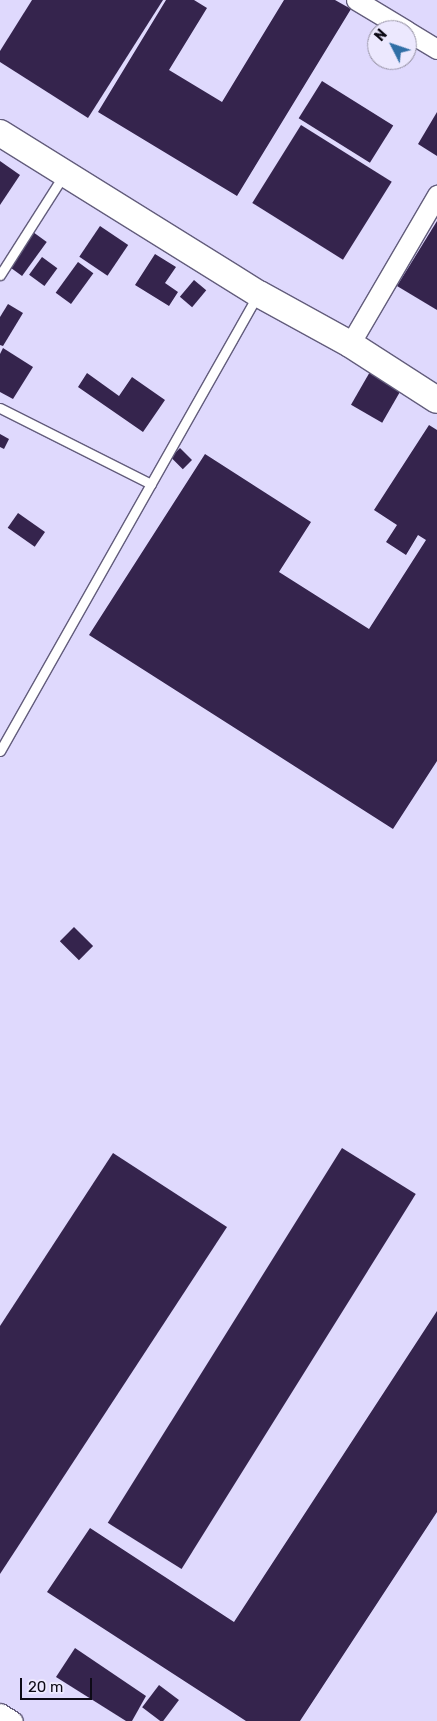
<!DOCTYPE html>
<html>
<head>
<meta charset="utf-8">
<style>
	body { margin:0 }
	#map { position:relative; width:437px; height:1721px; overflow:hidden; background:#dfd9fd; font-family:Rubik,sans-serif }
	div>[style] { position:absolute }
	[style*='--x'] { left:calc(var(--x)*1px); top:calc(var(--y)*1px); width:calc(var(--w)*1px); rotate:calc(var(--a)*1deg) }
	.building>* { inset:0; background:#35244d; transform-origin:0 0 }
	.roads { filter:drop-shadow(1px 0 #635d7c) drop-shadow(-1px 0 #635d7c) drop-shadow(0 1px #635d7c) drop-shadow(0 -1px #635d7c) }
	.lane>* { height:9px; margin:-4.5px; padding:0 4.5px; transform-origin:4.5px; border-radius:4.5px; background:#fff }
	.street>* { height:19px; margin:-9.5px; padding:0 9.5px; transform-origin:9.5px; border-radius:9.5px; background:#fff }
	.secondary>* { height:26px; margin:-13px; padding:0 13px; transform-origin:13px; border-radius:13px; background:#fff }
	span { translate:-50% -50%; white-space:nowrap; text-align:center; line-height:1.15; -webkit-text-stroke:5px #ece8fe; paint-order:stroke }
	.north { position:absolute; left:367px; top:20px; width:50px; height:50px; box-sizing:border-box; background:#ece8fe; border:1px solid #938fa1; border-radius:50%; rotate:311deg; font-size:14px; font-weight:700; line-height:20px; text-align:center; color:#0d0a16 }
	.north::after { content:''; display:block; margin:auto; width:18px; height:22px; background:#306fa6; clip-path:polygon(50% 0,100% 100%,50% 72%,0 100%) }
	.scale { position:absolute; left:20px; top:1678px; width:72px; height:22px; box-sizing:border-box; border:2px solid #0d0a16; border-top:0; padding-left:6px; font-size:15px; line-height:18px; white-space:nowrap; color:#0d0a16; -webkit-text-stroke:4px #ece8fe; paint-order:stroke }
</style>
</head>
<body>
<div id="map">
	<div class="building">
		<div style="clip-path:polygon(32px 0,163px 0,88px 118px,0 62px,0 51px)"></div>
		<div style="clip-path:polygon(166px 0,194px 0,207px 8px,169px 70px,222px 102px,284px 0,335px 0,351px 9px,237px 196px,98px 112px)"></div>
		<div style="left:322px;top:81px;width:84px;height:44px;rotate:32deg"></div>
		<div style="clip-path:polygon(437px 112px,437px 156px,418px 144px)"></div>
		<div style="left:301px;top:125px;width:107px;height:92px;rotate:32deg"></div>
		<div style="clip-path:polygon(0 161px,20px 175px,0 205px)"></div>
		<div style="clip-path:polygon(437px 221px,437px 310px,397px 286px)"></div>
		<div style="left:100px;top:226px;width:34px;height:37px;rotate:34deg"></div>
		<div style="left:33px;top:232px;width:17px;height:42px;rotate:36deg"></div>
		<div style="clip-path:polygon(155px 254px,176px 267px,165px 283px,178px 292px,169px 306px,135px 285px)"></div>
		<div style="left:42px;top:257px;width:19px;height:22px;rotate:36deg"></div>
		<div style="left:78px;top:262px;width:19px;height:38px;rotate:36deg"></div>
		<div style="left:194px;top:280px;width:16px;height:22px;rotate:40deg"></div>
		<div style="clip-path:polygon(8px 304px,23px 313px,3px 346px,0 345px,0 317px)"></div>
		<div style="clip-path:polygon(3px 348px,33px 367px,13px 399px,0 392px,0 354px)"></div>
		<div style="left:371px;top:370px;width:36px;height:40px;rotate:30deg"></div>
		<div style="clip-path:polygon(87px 373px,119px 396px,132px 377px,165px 400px,143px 432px,78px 387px)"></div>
		<div style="clip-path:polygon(429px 425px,437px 430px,437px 761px,393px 829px,89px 635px,205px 454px,311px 522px,279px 572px,369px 629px,426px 540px,418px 535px,406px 555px,386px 542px,397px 525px,374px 510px)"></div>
		<div style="clip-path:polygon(0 434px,9px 439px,4px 449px,0 447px)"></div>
		<div style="left:180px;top:448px;width:17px;height:13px;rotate:45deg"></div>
		<div style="left:18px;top:513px;width:33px;height:18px;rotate:35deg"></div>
		<div style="left:74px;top:927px;width:27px;height:20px;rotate:45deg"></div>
		<div style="left:342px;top:1148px;width:87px;height:442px;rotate:32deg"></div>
		<div style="clip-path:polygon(113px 1153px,227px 1227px,0 1574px,0 1326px)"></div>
		<div style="clip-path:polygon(437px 1311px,437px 1512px,300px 1721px,246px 1721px,47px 1592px,90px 1528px,234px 1622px)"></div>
		<div style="clip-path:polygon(75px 1648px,146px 1696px,132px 1721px,126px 1721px,56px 1677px)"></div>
		<div style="left:159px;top:1685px;width:25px;height:28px;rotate:37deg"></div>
	</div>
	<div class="roads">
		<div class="lane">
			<div style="--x:0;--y:275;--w:117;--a:-57.5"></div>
			<div style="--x:0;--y:408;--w:169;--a:26.7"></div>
			<div style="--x:0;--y:751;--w:523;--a:-60.54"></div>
		</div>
		<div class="street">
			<div style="--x:356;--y:0;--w:58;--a:31"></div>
			<div style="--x:407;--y:31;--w:35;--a:31"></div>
			<div style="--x:350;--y:344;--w:173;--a:-59.7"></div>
			<div style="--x:0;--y:1713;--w:15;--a:32"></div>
		</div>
		<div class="secondary">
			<div style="--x:0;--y:133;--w:305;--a:31.9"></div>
			<div style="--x:259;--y:294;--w:104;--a:28.8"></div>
			<div style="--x:350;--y:344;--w:103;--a:32.8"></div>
		</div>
	</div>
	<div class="north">N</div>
	<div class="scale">20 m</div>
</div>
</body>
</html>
